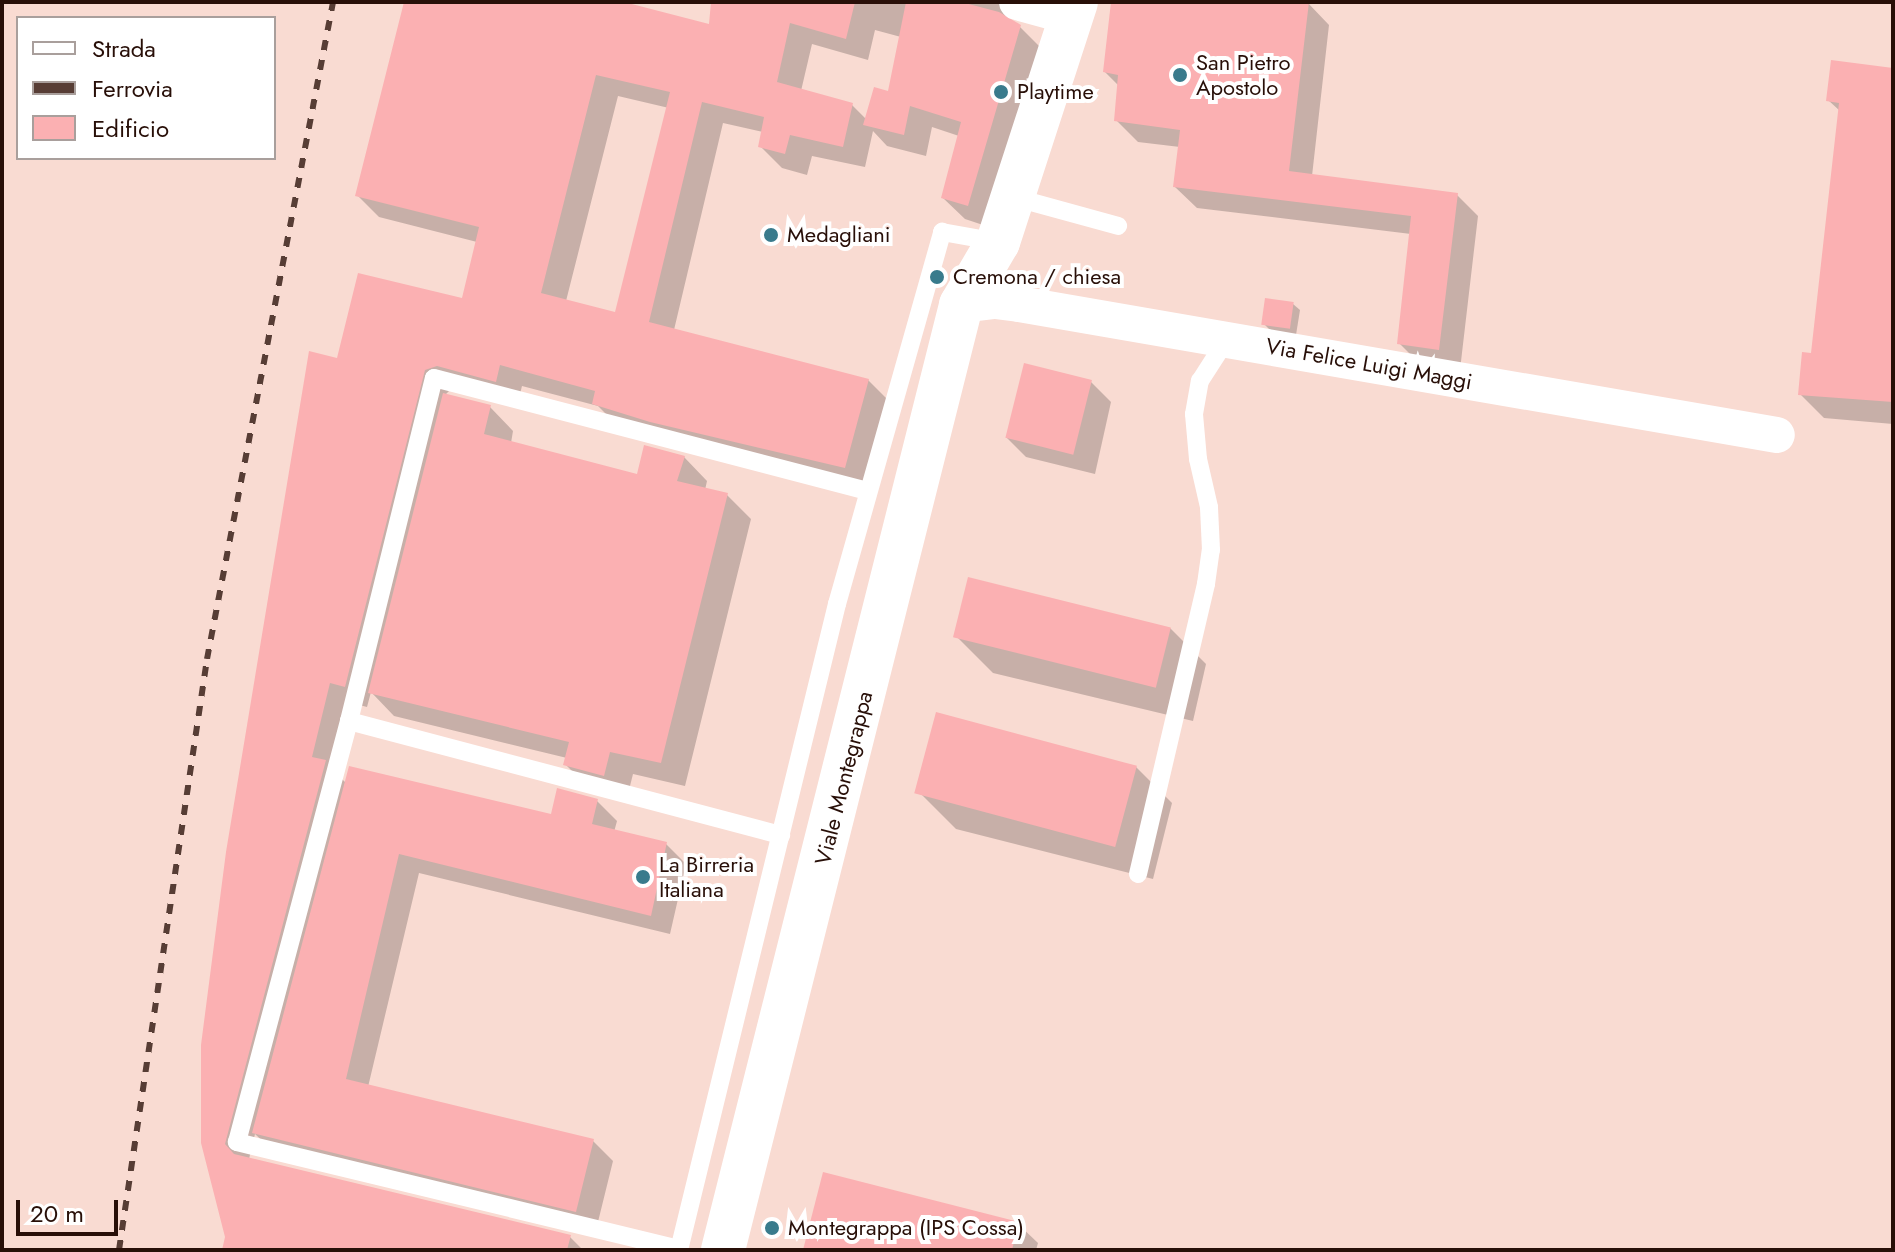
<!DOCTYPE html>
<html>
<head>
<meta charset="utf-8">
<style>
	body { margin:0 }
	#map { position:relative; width:1895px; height:1252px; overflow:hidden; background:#f9dbd2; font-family:Jost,sans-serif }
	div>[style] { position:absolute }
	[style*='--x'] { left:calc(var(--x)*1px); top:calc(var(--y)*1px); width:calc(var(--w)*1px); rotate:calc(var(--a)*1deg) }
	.shadow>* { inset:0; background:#0003 }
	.building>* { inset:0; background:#fbb0b2; transform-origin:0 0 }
	.lane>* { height:18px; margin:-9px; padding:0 9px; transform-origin:9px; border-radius:9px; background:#fff }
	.street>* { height:36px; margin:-18px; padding:0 18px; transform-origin:18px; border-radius:18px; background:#fff }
	.secondary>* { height:44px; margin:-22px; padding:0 22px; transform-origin:22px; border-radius:22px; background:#fff }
	.rail>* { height:6px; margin-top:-3px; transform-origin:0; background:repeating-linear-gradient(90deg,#573d35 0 10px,transparent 0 20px) }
	.dots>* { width:22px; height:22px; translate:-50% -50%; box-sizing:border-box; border:4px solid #fff; border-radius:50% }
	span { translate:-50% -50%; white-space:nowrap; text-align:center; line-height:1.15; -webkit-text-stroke:8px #fff; paint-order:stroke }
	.poi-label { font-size:22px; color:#280f08 }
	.left { translate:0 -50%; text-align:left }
	.street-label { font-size:22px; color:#280f08 }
	.frame { position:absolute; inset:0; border:4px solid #280f08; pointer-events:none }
	.legend { position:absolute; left:16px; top:16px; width:260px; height:144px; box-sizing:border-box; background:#fff; border:2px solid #a99f9c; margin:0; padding:10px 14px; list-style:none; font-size:24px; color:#280f08 }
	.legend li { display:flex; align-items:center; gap:16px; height:40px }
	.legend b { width:40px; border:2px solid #a99f9c }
	.scale { position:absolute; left:16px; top:1200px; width:102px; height:36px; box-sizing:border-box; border:4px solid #280f08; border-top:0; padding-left:10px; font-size:24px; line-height:28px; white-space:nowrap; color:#280f08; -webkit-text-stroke:6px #fff; paint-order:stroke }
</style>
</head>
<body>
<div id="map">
	<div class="shadow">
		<div style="clip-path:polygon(evenodd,406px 2px,616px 2px,721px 28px,729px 2px,1010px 2px,1006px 20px,1020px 27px,1042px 49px,989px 227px,965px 219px,943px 198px,959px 136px,932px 127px,926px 156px,887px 146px,873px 131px,865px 167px,812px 156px,807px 175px,782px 168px,760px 146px,763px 132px,723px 123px,674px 330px,868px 380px,890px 402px,866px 488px,617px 425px,598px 406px,522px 386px,518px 402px,452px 388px,445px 395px,490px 407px,513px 431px,511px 443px,638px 476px,684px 457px,707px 481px,705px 490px,727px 495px,751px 519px,685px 786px,633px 774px,627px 798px,589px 788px,566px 765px,567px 758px,394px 716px,371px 692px,367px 707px,352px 703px,335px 772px,347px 784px,552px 817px,597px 801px,617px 821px,614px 832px,666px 844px,686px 864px,670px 934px,419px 873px,368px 1087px,593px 1141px,613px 1161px,596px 1230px,274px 1152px,255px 1134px,249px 1159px,570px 1237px,583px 1250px,224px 1250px,227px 1237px,203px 1143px,339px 360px,463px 301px,477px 242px,379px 217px,357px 195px,406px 2px,875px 30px,901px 37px,889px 94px,867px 120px,852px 105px,801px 91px,812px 44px,868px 60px,875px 30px,406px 2px,618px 96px,669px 108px,617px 314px,566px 301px,618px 96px)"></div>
		<div style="clip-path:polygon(1114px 2px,1308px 3px,1329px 25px,1312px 176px,1457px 195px,1478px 216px,1460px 370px,1420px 364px,1399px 343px,1411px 234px,1197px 208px,1175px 187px,1180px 147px,1138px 142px,1116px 120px,1119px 86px,1105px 72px)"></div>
		<div style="clip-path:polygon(1893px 70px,1893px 424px,1824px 418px,1800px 394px,1813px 355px,1840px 111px,1828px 100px)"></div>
		<div style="clip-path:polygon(1293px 304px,1300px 310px,1296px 335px,1270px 330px,1264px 324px)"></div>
		<div style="clip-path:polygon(1091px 382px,1111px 402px,1095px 474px,1026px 457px,1006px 437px)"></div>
		<div style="clip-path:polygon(1170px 628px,1206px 664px,1193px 721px,993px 673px,957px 637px)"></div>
		<div style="clip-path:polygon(1136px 767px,1172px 803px,1153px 879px,956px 829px,920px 793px)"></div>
		<div style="clip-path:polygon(1018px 1224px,1038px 1243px,1036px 1250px,805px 1250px)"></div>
	</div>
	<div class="building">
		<div style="clip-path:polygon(evenodd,404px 2px,624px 2px,709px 24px,711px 2px,855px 2px,846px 39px,790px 23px,777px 82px,853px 103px,843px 147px,790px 135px,785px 154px,758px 147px,764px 117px,702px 102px,649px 322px,869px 379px,845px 468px,650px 422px,592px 404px,595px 391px,500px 365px,496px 382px,437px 366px,425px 370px,345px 687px,330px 683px,312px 757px,326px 760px,225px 1144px,234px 1154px,571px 1235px,567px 1250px,222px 1250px,225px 1237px,201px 1143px,201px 1045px,226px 852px,309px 351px,337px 358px,358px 273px,462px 298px,479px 227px,355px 196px,404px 2px,596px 75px,670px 92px,615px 312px,541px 293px,596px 75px)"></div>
		<div style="clip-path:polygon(906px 2px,961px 2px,999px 12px,1021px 25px,968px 206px,941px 198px,961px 122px,910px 106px,904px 135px,863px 125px,874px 87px,888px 91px)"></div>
		<div style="clip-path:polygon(1111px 2px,1309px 2px,1289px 171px,1458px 193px,1439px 350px,1397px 344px,1411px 216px,1173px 187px,1180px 130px,1114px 121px,1118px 75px,1103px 72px)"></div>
		<div style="clip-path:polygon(1831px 60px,1893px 68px,1893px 402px,1798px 395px,1802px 352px,1811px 353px,1839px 103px,1826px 101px)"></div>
		<div style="left:1265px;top:298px;width:29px;height:27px;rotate:8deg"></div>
		<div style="left:1024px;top:363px;width:70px;height:77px;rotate:14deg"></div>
		<div style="clip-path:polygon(443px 393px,491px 405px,484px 434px,637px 474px,644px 445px,685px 456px,677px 481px,728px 493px,661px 763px,610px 752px,604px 776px,563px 765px,569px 742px,368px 693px)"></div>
		<div style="left:968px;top:577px;width:209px;height:62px;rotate:14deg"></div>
		<div style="left:936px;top:712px;width:208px;height:84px;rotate:15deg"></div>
		<div style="clip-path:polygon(349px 766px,551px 814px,557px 788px,598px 799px,592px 824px,667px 842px,651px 916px,399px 854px,346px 1079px,594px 1139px,576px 1212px,252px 1133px)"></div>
		<div style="clip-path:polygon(823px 1172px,1019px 1222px,1012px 1250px,803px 1250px)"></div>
	</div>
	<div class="lane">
		<div style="--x:1013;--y:197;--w:109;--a:15.4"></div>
		<div style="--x:349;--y:721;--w:447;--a:14.8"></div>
		<div style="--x:1138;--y:874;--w:298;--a:-76.8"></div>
		<div style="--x:1206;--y:584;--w:34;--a:-82"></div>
		<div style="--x:1211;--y:550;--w:43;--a:-92.7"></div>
		<div style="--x:1209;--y:507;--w:49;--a:-102.9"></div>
		<div style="--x:1198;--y:459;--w:45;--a:-95.1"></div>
		<div style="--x:1194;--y:414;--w:34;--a:-80"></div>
		<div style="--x:1200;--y:381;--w:50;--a:-57.3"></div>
		<div style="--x:679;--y:1249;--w:455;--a:-166.4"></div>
		<div style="--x:237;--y:1142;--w:436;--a:-75.1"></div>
		<div style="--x:349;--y:721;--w:353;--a:-76.1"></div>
		<div style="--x:434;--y:378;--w:448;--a:14.6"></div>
		<div style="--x:679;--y:1250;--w:665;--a:-76.26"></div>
		<div style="--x:837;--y:604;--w:387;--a:-74.2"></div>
		<div style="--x:942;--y:232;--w:57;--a:10.1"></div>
	</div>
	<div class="street">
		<div style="--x:1017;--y:2;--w:56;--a:15.5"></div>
		<div style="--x:961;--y:305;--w:34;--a:-7"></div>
		<div style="--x:995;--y:301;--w:24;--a:7"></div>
		<div style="--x:1019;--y:304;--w:769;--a:9.81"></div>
	</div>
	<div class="secondary">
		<div style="--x:723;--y:1250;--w:975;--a:-75.86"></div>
		<div style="--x:961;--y:305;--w:73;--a:-59.6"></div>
		<div style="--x:998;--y:242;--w:252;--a:-72"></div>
	</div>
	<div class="rail">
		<div style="--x:119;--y:1250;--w:598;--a:-81.53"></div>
		<div style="--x:207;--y:659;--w:669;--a:-79.14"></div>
	</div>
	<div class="dots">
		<div style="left:1180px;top:75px;background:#397b8c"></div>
		<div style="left:1001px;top:92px;background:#397b8c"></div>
		<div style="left:771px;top:235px;background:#397b8c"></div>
		<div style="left:937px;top:277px;background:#397b8c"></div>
		<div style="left:643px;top:877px;background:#397b8c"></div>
		<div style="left:772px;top:1228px;background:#397b8c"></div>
	</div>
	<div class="poi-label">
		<span class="left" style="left:1196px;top:75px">San Pietro<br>Apostolo</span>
		<span class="left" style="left:1017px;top:92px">Playtime</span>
		<span class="left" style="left:787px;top:235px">Medagliani</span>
		<span class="left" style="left:953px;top:277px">Cremona / chiesa</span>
		<span class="left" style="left:659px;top:877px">La Birreria<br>Italiana</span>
		<span class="left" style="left:788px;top:1228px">Montegrappa (IPS Cossa)</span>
	</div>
	<div class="street-label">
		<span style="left:1369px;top:364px;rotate:10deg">Via Felice Luigi Maggi</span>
		<span style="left:844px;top:778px;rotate:-76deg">Viale Montegrappa</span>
	</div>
	<div class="frame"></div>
	<ul class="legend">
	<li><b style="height:10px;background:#fff"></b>Strada</li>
	<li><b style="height:10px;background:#573d35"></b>Ferrovia</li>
	<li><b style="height:22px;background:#fbb0b2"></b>Edificio</li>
	</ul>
	<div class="scale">20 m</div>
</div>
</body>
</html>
